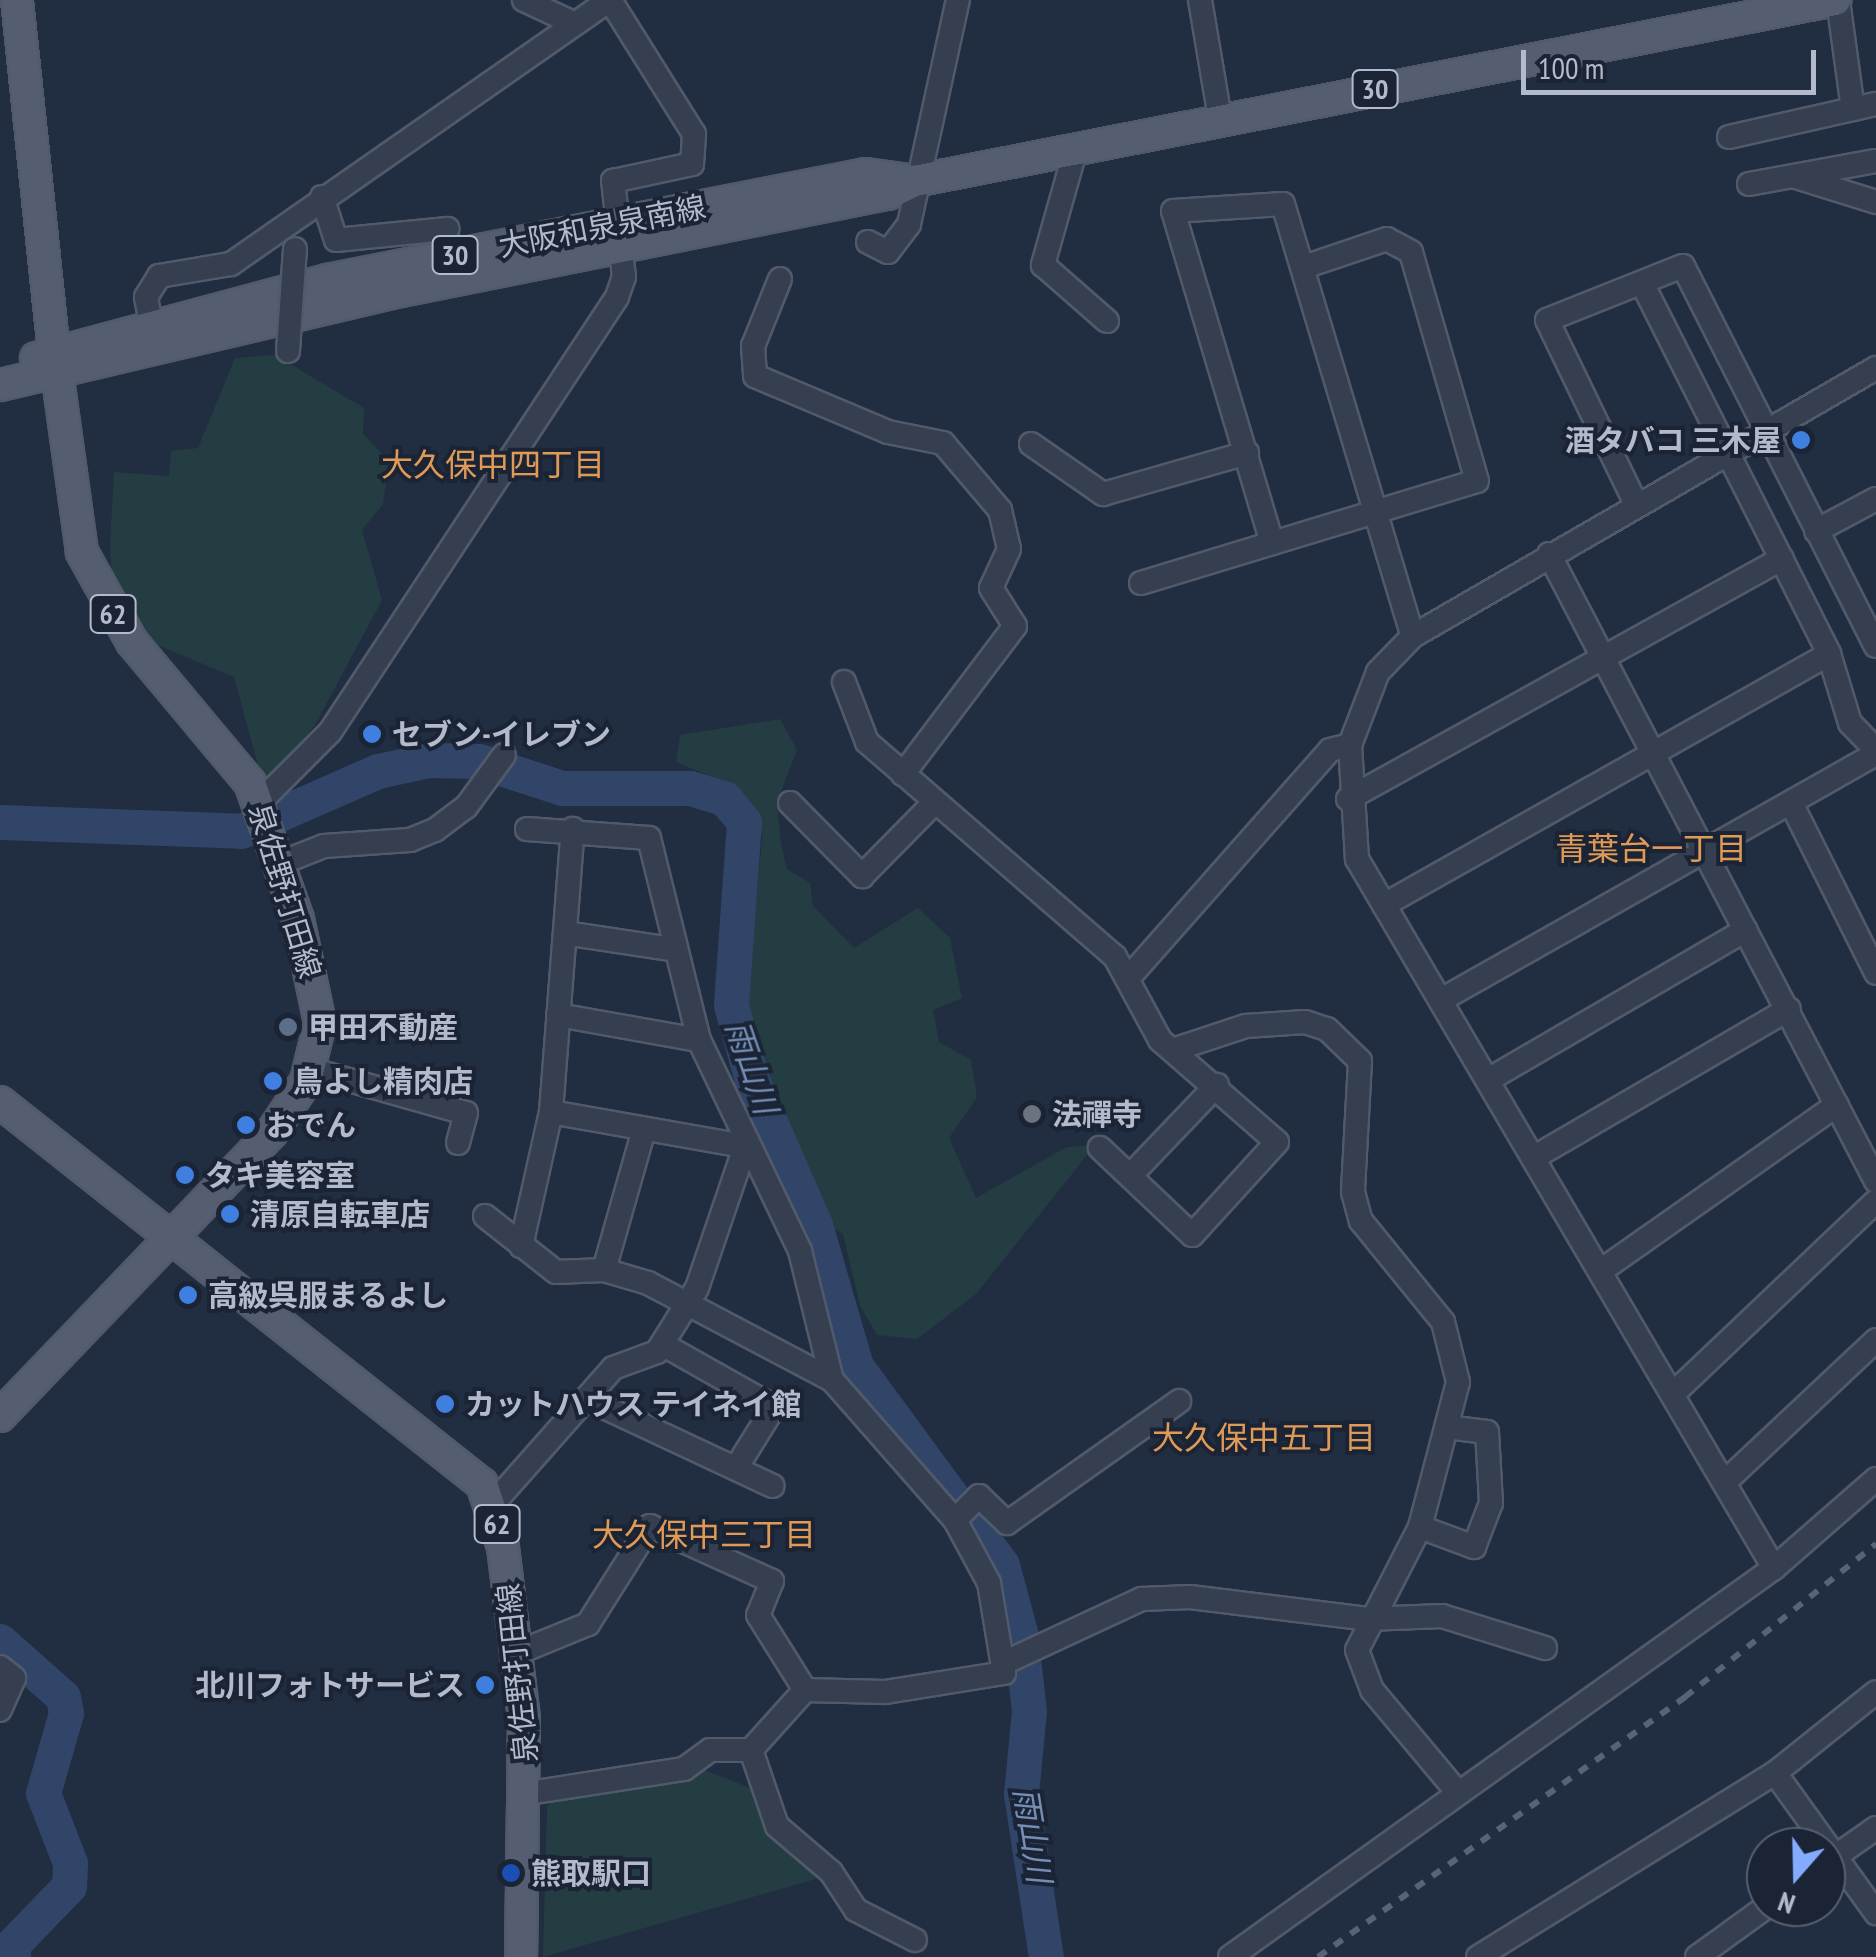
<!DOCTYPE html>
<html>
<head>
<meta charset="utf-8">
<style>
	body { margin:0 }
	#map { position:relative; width:1876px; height:1957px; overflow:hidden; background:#212d41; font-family:"PT Sans Narrow","Noto Sans JP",sans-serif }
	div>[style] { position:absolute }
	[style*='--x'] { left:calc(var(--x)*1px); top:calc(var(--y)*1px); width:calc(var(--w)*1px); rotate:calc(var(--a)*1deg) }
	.green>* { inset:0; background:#243d42 }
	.river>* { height:35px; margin:-17.5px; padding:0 17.5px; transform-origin:17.5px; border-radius:17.5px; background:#314568 }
	.roads { filter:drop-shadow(2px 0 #515a6b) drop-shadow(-2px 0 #515a6b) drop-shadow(0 2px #515a6b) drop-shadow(0 -2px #515a6b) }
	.minor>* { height:22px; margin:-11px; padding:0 11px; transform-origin:11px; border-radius:11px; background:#363f50 }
	.major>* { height:30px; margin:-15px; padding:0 15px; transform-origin:15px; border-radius:15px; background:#545e70 }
	.rail>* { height:6px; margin-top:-3px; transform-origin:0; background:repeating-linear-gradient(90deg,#576378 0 10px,transparent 0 20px) }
	.bridges { filter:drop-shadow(2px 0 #515a6b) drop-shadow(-2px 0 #515a6b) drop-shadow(0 2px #515a6b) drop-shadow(0 -2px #515a6b) }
	.minor-bridge>* { height:22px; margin:-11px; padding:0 11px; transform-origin:11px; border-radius:11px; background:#363f50 }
	.dots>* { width:28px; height:28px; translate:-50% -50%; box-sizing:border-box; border:5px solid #1b2435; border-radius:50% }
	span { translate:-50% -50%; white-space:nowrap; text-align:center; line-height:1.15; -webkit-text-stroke:8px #1b2435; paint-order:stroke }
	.shield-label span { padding:2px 8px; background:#1b2435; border:2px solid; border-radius:8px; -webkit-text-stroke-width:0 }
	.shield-label { font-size:28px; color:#b2bacb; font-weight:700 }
	.street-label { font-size:30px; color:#b2bacb }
	.poi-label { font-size:30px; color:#b2bacb; font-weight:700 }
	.right { translate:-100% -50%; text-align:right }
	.left { translate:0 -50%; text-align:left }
	.neighbourhood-label { font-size:32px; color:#e09a58 }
	.water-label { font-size:32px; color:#768eb6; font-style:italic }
	.north { position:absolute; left:1746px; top:1827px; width:100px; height:100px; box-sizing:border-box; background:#1b2435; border:2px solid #576071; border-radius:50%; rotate:200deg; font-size:28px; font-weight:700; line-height:40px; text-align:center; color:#b2bacb }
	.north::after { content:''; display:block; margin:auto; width:35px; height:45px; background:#83acff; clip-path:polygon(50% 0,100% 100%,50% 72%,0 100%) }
	.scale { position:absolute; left:1521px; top:50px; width:295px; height:45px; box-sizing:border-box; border:5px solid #b2bacb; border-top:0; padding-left:12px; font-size:30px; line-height:35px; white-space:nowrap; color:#b2bacb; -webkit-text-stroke:8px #1b2435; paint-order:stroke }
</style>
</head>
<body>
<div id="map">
	<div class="green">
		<div style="clip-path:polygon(275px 355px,364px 408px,363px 434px,389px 461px,383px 504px,362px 530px,382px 600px,315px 725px,271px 781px,259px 769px,234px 677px,148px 641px,112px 583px,110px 543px,114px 472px,169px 476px,171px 451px,198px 448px,235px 358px)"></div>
		<div style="clip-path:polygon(780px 719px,797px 750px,777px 802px,781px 844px,787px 869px,810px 883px,813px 906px,854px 948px,918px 908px,950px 938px,962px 998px,933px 1010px,939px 1042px,971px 1060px,977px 1097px,949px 1138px,976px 1198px,1067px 1147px,1095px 1145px,976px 1294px,917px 1339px,877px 1335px,860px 1306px,843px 1234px,824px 1223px,761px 1068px,747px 1008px,762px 838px,757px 812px,722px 781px,676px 762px,680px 735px)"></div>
		<div style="clip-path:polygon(697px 1767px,763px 1793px,830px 1875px,543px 1957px,547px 1807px,557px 1793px)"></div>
	</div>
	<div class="river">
		<div style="--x:0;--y:822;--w:241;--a:2.1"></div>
		<div style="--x:241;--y:831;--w:150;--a:-23.7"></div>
		<div style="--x:378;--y:771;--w:51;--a:-12.4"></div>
		<div style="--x:428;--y:760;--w:51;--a:1.1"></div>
		<div style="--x:479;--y:761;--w:87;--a:18"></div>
		<div style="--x:562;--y:788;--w:128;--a:0"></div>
		<div style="--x:690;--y:788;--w:37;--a:17"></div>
		<div style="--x:725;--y:799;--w:30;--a:50"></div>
		<div style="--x:744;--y:822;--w:183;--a:94.1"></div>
		<div style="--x:731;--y:1005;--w:78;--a:74.4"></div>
		<div style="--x:752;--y:1080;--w:158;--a:66.5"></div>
		<div style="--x:815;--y:1225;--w:147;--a:73.8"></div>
		<div style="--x:856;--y:1366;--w:247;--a:53.7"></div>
		<div style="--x:1002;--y:1565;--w:69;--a:75"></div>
		<div style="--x:1020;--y:1632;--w:80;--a:83.5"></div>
		<div style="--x:1029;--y:1711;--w:83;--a:95.5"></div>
		<div style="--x:1021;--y:1794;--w:165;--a:81.3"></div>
		<div style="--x:0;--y:1641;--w:84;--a:41.6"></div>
		<div style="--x:63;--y:1697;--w:16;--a:79"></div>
		<div style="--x:66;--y:1713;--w:83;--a:106"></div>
		<div style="--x:43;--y:1793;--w:75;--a:68.9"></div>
		<div style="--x:70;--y:1863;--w:23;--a:92"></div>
		<div style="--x:69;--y:1886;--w:81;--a:134"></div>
		<div style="--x:13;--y:1944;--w:13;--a:90"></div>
	</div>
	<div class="roads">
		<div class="minor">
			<div style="--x:524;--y:0;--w:54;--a:25.1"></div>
			<div style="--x:1200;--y:0;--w:120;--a:80.4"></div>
			<div style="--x:1838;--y:0;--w:110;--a:82.2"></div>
			<div style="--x:1729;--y:137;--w:151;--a:-12.7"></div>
			<div style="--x:1076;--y:148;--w:122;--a:105.8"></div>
			<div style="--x:1043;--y:265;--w:85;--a:41.2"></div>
			<div style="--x:1796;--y:177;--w:84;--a:17.4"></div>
			<div style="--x:1749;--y:184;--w:129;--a:-10.3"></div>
			<div style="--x:322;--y:197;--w:45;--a:72"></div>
			<div style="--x:336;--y:240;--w:112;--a:-5.7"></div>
			<div style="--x:868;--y:242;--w:22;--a:27"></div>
			<div style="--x:888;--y:252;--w:35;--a:-53"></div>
			<div style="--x:909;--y:224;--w:229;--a:-77.7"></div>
			<div style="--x:780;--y:279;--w:72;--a:111.9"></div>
			<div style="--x:753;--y:346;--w:30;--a:86"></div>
			<div style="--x:755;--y:376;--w:144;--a:22.8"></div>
			<div style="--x:888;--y:432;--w:56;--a:11.3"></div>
			<div style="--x:943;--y:443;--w:88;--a:49.6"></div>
			<div style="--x:1000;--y:510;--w:40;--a:77"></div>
			<div style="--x:1009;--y:549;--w:43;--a:114.8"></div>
			<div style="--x:991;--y:588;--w:45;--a:57.7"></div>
			<div style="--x:1015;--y:626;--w:186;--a:127.1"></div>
			<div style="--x:1643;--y:285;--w:413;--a:63.2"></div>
			<div style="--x:1829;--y:654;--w:72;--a:73.1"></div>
			<div style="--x:1850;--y:723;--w:37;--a:46"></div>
			<div style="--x:151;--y:323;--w:26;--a:-101"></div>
			<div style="--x:146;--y:297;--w:25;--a:-58"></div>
			<div style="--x:159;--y:276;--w:73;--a:-9.5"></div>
			<div style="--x:231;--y:264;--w:461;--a:-34.9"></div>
			<div style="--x:1031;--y:444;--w:88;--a:34.8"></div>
			<div style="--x:1103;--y:494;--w:150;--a:-15.9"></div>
			<div style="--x:1635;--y:502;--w:202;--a:-115.8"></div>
			<div style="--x:1547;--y:320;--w:146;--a:-21.7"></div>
			<div style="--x:1683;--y:266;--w:426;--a:63.1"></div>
			<div style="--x:1816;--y:531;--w:68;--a:-28.1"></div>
			<div style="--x:1272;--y:543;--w:346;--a:-106.6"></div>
			<div style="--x:1173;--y:211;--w:110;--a:-3.6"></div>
			<div style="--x:1283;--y:204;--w:451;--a:73.3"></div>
			<div style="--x:1549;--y:554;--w:707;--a:62.46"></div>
			<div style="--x:1141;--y:583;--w:351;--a:-16.9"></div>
			<div style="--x:1477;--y:481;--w:238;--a:-106.1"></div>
			<div style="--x:1411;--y:252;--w:27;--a:-152"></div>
			<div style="--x:1387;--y:239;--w:88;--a:161.4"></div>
			<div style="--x:844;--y:682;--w:64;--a:69"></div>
			<div style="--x:867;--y:742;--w:328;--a:40.9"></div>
			<div style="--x:1115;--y:957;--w:94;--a:61.5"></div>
			<div style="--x:1160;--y:1040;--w:155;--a:41.1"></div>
			<div style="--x:1277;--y:1142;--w:126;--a:132.4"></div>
			<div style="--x:1192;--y:1235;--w:127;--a:-136.6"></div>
			<div style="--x:1348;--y:799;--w:496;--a:-29"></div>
			<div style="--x:259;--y:803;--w:100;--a:-45"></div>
			<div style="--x:330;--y:732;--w:521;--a:-56.58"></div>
			<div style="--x:617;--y:297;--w:21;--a:-71"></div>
			<div style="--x:624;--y:277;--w:97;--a:-96.5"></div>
			<div style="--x:613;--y:181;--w:81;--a:-12.1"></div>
			<div style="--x:692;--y:164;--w:30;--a:-86"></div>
			<div style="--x:694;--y:134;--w:158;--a:-122.1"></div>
			<div style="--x:790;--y:803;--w:103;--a:45.4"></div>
			<div style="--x:862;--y:876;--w:104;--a:-45.4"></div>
			<div style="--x:1791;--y:803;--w:190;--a:63.4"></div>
			<div style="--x:527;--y:829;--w:122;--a:4.2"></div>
			<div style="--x:649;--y:838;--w:208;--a:76.1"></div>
			<div style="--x:699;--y:1040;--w:234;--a:64.4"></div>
			<div style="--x:800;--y:1251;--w:133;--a:76.1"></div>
			<div style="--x:832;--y:1380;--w:186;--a:48.7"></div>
			<div style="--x:955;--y:1520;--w:72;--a:61.6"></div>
			<div style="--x:989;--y:1583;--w:91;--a:80.5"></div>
			<div style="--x:1004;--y:1673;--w:121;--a:170.9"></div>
			<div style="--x:885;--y:1692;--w:80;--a:-178.6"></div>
			<div style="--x:281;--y:863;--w:46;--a:-21.6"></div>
			<div style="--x:324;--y:846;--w:86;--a:-4"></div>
			<div style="--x:410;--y:840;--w:27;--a:-22"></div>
			<div style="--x:435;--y:830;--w:39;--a:-37"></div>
			<div style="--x:466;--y:807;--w:64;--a:-53.8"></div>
			<div style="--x:1384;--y:905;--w:511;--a:-29.42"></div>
			<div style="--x:565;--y:933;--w:107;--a:8.6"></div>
			<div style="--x:1131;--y:975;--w:300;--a:-48.5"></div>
			<div style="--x:1330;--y:750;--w:21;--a:-14"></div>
			<div style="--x:1441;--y:1000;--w:500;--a:-29.5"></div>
			<div style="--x:558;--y:1015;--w:143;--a:10.1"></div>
			<div style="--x:1179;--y:1048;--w:71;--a:-18.2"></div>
			<div style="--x:1246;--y:1026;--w:59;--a:-3.9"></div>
			<div style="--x:1305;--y:1022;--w:23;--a:18"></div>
			<div style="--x:1327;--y:1029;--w:46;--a:44.1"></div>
			<div style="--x:1360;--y:1061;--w:131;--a:93.1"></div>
			<div style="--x:1353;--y:1192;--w:30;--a:75"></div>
			<div style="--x:1361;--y:1221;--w:130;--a:50.9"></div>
			<div style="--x:1443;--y:1322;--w:62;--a:76"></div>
			<div style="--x:1458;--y:1382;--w:150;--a:104.7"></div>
			<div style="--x:1420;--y:1527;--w:138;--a:117.1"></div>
			<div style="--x:1357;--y:1650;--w:43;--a:69.4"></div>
			<div style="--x:1372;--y:1690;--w:134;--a:50.1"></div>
			<div style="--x:310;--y:1069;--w:162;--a:15.8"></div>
			<div style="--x:466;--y:1113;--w:31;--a:105"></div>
			<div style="--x:1488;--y:1080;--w:298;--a:-30.2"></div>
			<div style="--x:551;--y:1112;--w:201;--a:10"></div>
			<div style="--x:1533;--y:1158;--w:296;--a:-30.2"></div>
			<div style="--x:1130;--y:1176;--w:126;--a:-46.3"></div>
			<div style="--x:485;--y:1216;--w:90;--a:38.3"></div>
			<div style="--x:556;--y:1272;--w:48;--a:-2.4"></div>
			<div style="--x:604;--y:1270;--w:46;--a:16.5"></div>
			<div style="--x:648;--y:1283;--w:208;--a:27.8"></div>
			<div style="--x:521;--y:1246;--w:137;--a:-77.4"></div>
			<div style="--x:551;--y:1112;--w:284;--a:-85.6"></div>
			<div style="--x:604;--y:1270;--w:146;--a:-74.1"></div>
			<div style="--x:1602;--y:1270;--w:287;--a:-35.1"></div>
			<div style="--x:662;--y:1344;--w:129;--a:29.4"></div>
			<div style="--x:774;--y:1407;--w:72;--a:121.9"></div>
			<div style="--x:1675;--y:1392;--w:277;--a:-43.5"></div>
			<div style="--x:587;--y:1399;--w:205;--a:25.1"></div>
			<div style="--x:1726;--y:1481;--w:206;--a:-43.2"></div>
			<div style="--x:491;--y:1506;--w:184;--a:-48.5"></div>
			<div style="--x:613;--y:1368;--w:47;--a:-20"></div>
			<div style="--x:657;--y:1352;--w:75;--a:-58"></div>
			<div style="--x:697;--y:1288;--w:146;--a:-71.2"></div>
			<div style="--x:955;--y:1520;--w:34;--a:-45"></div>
			<div style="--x:979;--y:1496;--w:39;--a:44"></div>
			<div style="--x:1007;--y:1523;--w:211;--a:-35.3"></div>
			<div style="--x:1420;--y:1527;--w:58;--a:20.3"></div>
			<div style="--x:1474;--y:1547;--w:47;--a:-68.9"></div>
			<div style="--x:1491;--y:1503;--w:71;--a:-93.2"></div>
			<div style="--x:1487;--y:1432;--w:39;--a:-173"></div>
			<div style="--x:1774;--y:1568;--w:823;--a:-120.46"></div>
			<div style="--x:1357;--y:859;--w:114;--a:-93.5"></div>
			<div style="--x:1350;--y:745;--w:78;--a:-69"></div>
			<div style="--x:1378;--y:672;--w:50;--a:-45.8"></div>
			<div style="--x:1413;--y:636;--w:535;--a:-30.06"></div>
			<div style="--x:517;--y:1653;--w:77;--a:-22.2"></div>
			<div style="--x:588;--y:1624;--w:116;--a:-57.7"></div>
			<div style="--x:650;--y:1526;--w:134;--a:24.3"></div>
			<div style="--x:772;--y:1581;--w:37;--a:112"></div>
			<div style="--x:758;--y:1615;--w:89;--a:57.9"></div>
			<div style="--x:1006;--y:1662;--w:150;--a:-24.9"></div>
			<div style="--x:1142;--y:1599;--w:48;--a:-2.4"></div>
			<div style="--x:1190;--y:1597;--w:179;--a:7"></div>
			<div style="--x:1368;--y:1619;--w:74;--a:-2.3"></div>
			<div style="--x:1442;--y:1616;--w:108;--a:17.3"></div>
			<div style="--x:0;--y:1667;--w:18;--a:38"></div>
			<div style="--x:14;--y:1678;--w:35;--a:114"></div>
			<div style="--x:751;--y:1750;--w:80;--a:71.1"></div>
			<div style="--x:777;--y:1826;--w:71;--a:40.4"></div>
			<div style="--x:831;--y:1872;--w:45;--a:56.7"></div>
			<div style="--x:856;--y:1910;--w:66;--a:27"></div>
			<div style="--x:1775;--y:1773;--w:173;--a:54.2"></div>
			<div style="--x:529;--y:1793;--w:157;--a:-8.8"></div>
			<div style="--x:684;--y:1769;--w:32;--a:-36"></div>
			<div style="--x:710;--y:1750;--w:41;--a:0"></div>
			<div style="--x:751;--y:1750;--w:81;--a:-48"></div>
			<div style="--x:1826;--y:1863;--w:61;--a:-35"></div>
			<div style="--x:1230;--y:1957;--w:669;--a:-35.57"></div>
			<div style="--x:1774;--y:1568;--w:135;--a:-41.1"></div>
			<div style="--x:1478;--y:1957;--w:349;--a:-31.8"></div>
			<div style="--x:1775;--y:1773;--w:129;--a:-38.7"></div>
			<div style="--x:1697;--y:1957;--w:85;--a:-35.9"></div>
		</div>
		<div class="major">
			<div style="--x:17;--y:0;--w:354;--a:84"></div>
			<div style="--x:36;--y:358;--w:301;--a:-15"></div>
			<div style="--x:327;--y:280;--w:549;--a:-11.13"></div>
			<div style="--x:866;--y:174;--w:49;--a:8.1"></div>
			<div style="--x:0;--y:385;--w:412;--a:-13.2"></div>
			<div style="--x:401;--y:291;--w:497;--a:-11.3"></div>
			<div style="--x:888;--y:194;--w:30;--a:-26"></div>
			<div style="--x:915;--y:181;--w:938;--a:-11.13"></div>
			<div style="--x:0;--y:1102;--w:615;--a:38.4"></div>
			<div style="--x:482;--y:1484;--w:66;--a:71.6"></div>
			<div style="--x:503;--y:1547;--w:173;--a:83"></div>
			<div style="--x:524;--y:1719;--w:238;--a:90.7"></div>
			<div style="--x:0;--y:1416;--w:393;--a:-46.2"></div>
			<div style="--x:272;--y:1132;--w:61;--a:-56.3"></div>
			<div style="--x:306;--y:1081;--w:60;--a:-76.4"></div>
			<div style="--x:320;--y:1023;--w:106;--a:-101.9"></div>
			<div style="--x:298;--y:919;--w:144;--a:-109.4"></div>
			<div style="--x:250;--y:783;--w:184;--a:-129.9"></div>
			<div style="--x:132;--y:642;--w:103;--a:-119.1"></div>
			<div style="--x:82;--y:552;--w:182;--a:-97.9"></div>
		</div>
	</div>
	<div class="rail">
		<div style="--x:1318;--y:1957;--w:450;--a:-35.3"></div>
		<div style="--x:1685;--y:1697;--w:245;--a:-38.7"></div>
	</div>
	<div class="bridges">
		<div class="minor-bridge">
			<div style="--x:288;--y:351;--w:102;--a:-86.1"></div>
		</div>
	</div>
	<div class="dots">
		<div style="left:1801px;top:440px;background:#3f7fe0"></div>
		<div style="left:372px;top:734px;background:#3f7fe0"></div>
		<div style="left:288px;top:1027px;background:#5c6f8a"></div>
		<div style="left:273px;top:1081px;background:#3f7fe0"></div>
		<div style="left:1032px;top:1114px;background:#6b7280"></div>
		<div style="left:246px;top:1125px;background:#3f7fe0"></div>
		<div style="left:185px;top:1175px;background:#3f7fe0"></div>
		<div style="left:230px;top:1214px;background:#3f7fe0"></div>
		<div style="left:188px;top:1295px;background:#3f7fe0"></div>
		<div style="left:445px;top:1404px;background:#3f7fe0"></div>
		<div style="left:485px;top:1685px;background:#3f7fe0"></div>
		<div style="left:511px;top:1873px;background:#1a4fb4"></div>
	</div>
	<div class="shield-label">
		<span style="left:1375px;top:89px">30</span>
		<span style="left:455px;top:255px">30</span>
		<span style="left:113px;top:614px">62</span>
		<span style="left:497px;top:1524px">62</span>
	</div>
	<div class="street-label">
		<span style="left:602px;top:226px;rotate:-11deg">大阪和泉泉南線</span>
		<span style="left:285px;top:891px;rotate:73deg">泉佐野打田線</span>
		<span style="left:517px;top:1673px;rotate:-96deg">泉佐野打田線</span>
	</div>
	<div class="poi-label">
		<span class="right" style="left:1781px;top:440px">酒タバコ 三木屋</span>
		<span class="left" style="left:392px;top:734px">セブン-イレブン</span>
		<span class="left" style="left:308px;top:1027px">甲田不動産</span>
		<span class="left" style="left:293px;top:1081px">鳥よし精肉店</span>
		<span class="left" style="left:1052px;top:1114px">法禪寺</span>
		<span class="left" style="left:266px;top:1125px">おでん</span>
		<span class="left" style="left:205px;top:1175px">タキ美容室</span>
		<span class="left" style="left:250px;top:1214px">清原自転車店</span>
		<span class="left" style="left:208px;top:1295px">高級呉服まるよし</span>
		<span class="left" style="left:465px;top:1404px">カットハウス テイネイ館</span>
		<span class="right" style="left:465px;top:1685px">北川フォトサービス</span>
		<span class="left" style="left:531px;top:1873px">熊取駅口</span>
	</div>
	<div class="neighbourhood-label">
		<span style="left:493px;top:464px">大久保中四丁目</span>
		<span style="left:1651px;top:848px">青葉台一丁目</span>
		<span style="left:1264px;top:1437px">大久保中五丁目</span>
		<span style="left:704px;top:1534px">大久保中三丁目</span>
	</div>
	<div class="water-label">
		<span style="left:752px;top:1067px;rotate:71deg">雨山川</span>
		<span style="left:1033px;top:1835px;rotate:81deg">雨山川</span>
	</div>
	<div class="north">N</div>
	<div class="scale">100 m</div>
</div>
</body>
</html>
